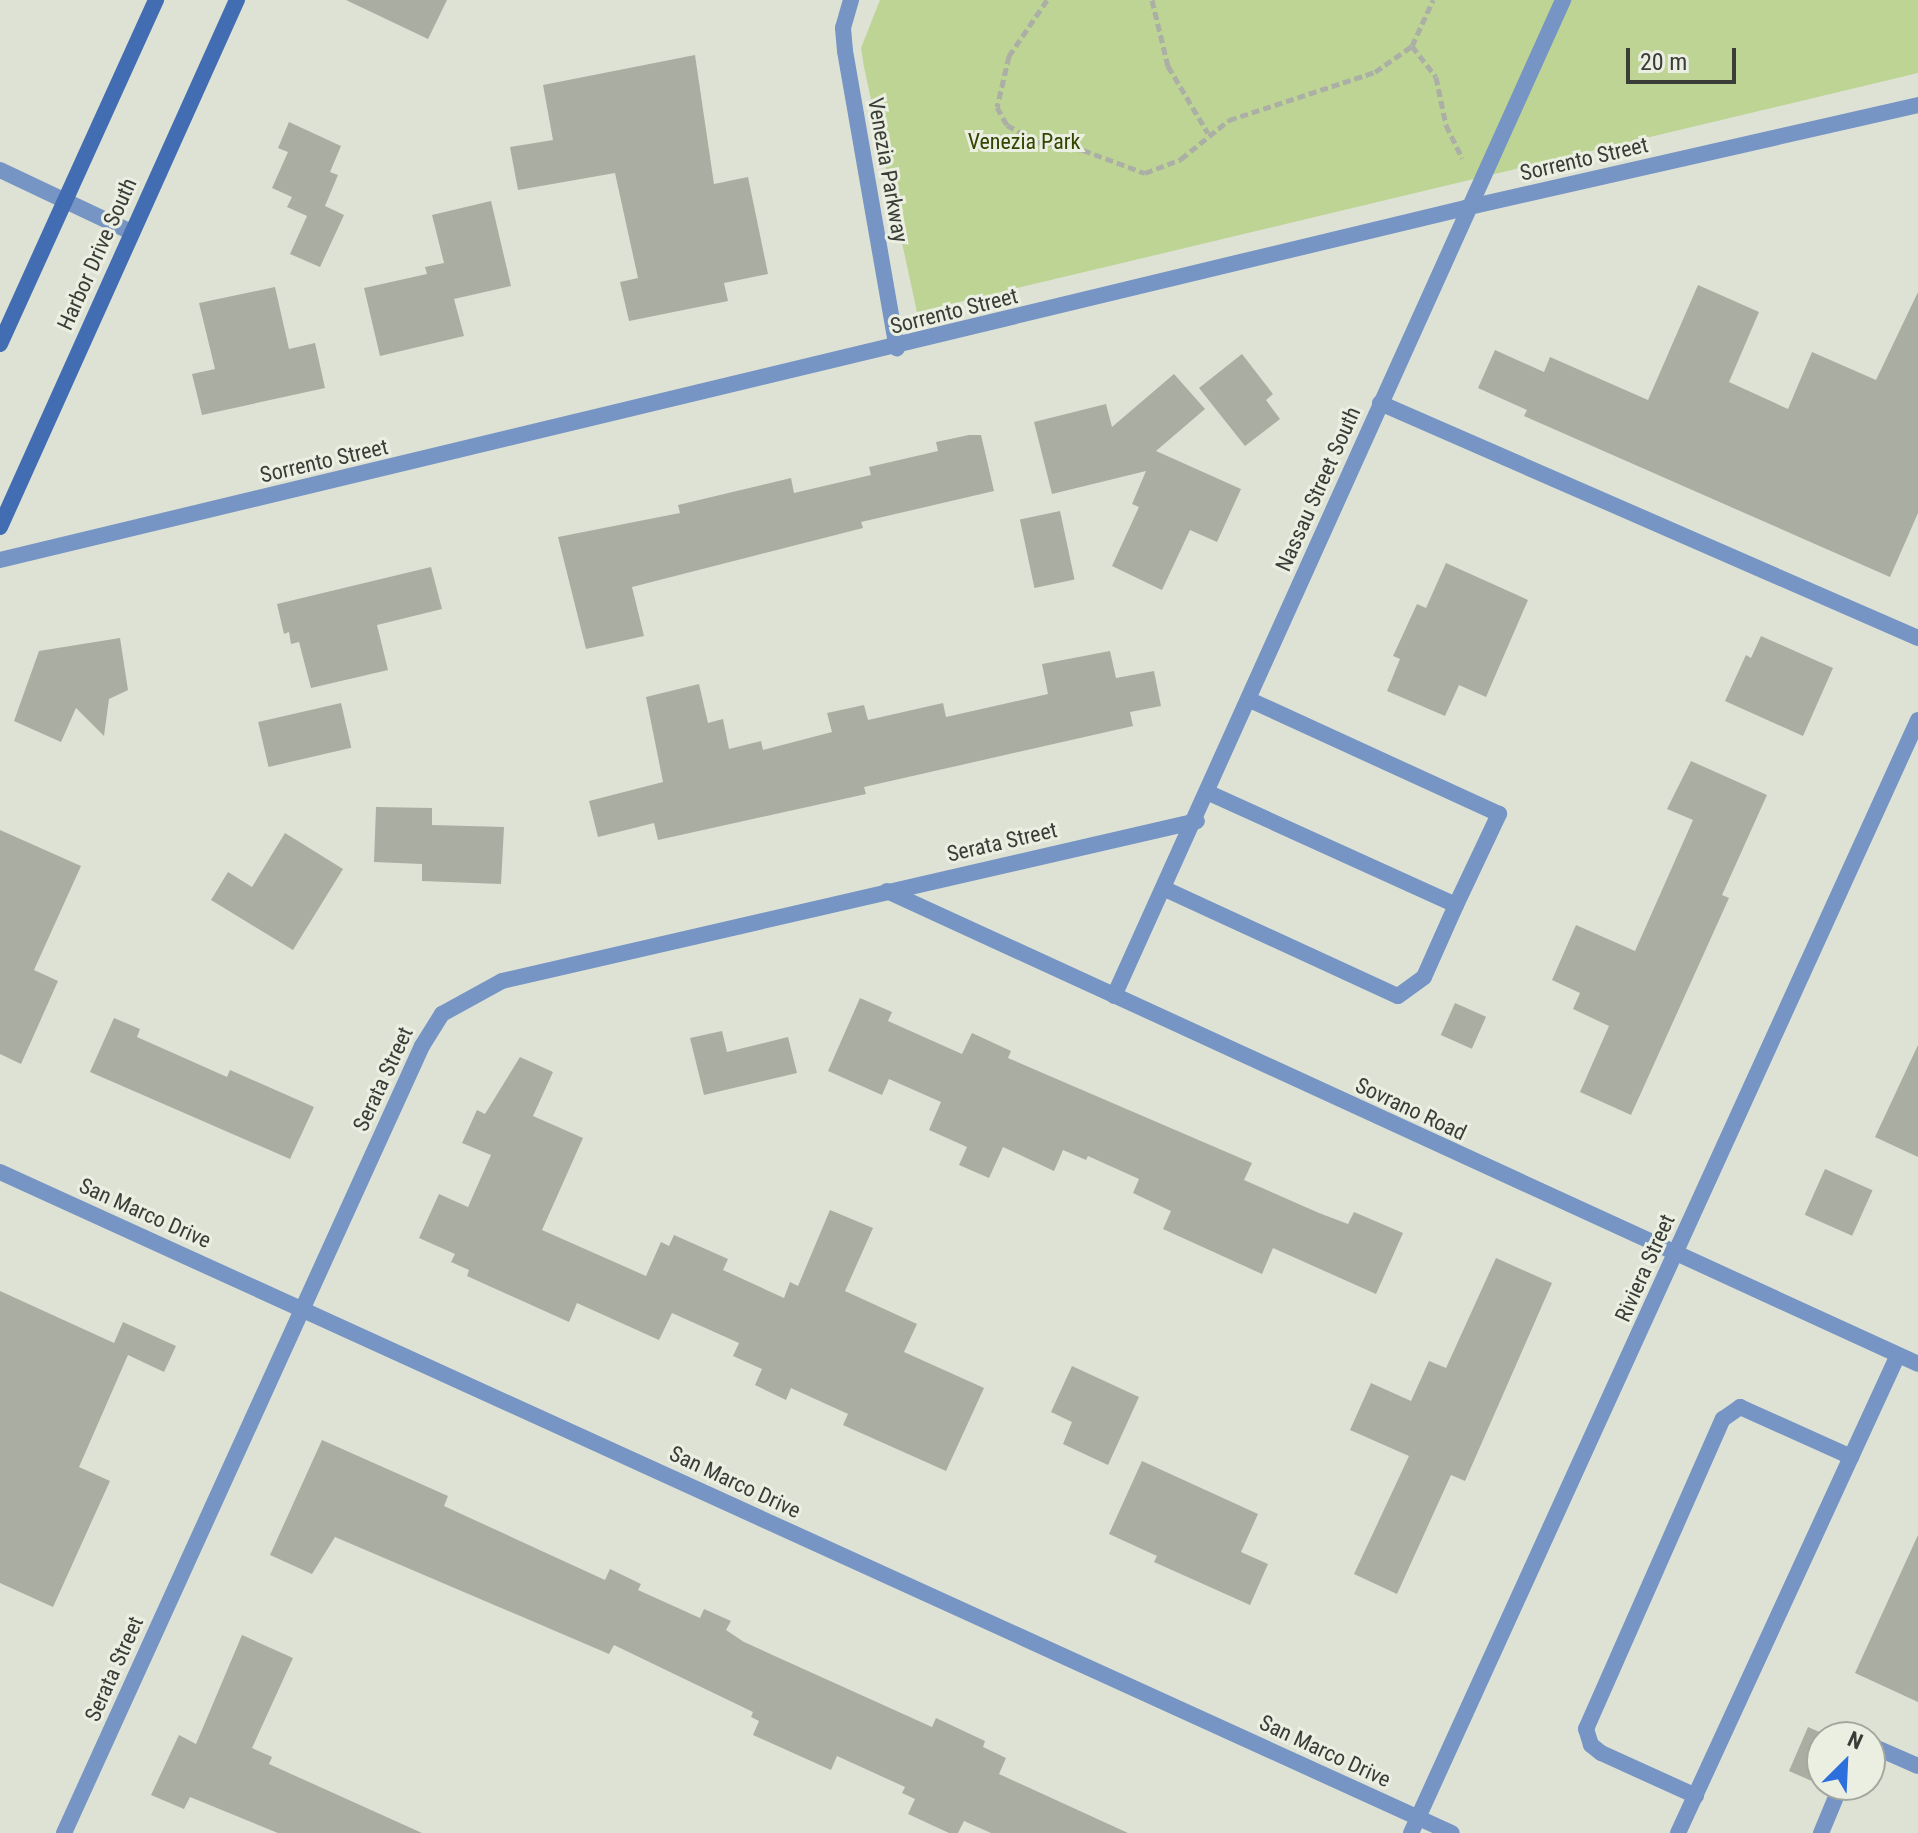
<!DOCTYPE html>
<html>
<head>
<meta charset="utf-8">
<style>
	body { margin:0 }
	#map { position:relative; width:1918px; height:1833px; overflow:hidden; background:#dde2d5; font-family:"Roboto Condensed",sans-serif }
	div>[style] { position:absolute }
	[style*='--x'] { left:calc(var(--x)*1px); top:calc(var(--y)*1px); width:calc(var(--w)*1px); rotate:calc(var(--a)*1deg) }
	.green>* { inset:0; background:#bed494 }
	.building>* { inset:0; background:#aaaea2; transform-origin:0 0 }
	.path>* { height:5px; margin-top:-2.5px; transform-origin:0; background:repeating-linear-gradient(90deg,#abafa5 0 8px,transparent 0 12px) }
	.lane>* { height:16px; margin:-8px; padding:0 8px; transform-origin:8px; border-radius:8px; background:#7694c4 }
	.street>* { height:16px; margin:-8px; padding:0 8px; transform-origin:8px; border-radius:8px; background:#7694c4 }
	.secondary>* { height:16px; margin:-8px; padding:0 8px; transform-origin:8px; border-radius:8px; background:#436db3 }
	span { translate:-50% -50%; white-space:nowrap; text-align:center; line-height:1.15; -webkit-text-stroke:6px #eaefe2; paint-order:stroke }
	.park-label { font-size:22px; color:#344401 }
	.street-label { font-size:22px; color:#3a3c37 }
	.north { position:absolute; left:1806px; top:1721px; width:80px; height:80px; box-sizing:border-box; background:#eaefe2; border:2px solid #a4a79e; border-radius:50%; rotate:24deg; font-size:22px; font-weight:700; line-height:32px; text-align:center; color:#3a3c37 }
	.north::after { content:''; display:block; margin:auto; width:28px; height:36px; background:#2d6fdc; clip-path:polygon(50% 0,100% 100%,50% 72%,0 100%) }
	.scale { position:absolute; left:1626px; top:48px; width:110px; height:36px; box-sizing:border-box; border:4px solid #3a3c37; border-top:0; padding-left:10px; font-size:24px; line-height:28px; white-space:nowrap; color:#3a3c37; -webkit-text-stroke:6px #eaefe2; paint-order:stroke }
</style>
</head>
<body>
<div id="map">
	<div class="green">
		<div style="clip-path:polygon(880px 0,1918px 0,1918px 73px,917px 312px,864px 67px,861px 48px)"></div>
	</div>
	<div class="building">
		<div style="clip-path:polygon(346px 0,447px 0,428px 39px)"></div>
		<div style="clip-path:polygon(695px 55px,714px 184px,748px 177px,768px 274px,724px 283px,728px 301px,629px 321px,620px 282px,638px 278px,615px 173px,518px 190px,510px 147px,553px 140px,543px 85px)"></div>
		<div style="clip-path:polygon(289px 122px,341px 146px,330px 172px,338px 175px,325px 206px,344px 215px,320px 267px,290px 254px,307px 216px,287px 207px,292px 197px,272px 188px,288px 152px,278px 148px)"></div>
		<div style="clip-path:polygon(491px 201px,511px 286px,454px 299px,464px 336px,380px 356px,364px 288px,427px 274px,425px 267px,444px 263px,432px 215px)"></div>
		<div style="clip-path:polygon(1698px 285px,1759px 312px,1729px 382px,1788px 409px,1812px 352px,1876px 380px,1918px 292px,1918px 513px,1890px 577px,1524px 416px,1527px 410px,1478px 388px,1495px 350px,1544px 372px,1550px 357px,1648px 400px)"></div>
		<div style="clip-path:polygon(275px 287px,289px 349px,315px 343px,325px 388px,202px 415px,192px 374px,215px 369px,199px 303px)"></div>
		<div style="clip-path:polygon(1242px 354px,1273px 394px,1266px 400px,1280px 419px,1245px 446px,1199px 388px)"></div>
		<div style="clip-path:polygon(1174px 374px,1205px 409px,1156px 451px,1241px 489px,1217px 542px,1190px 530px,1162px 590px,1112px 566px,1139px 507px,1132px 504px,1146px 471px,1052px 494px,1034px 422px,1106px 404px,1112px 427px)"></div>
		<div style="clip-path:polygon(969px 435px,981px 435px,994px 491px,861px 522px,863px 528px,632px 587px,644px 636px,586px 649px,558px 537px,680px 513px,678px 505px,791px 478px,794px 493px,871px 475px,869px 467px,938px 451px,936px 442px)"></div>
		<div style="left:1060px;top:511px;width:70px;height:41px;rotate:78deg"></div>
		<div style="clip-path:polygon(1446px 563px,1528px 600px,1486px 697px,1459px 685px,1445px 716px,1387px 691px,1400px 659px,1393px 656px,1417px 604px,1426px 608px)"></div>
		<div style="clip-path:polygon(431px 567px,442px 609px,377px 625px,388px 670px,311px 688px,299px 642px,291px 644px,289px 632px,284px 634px,277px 604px)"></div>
		<div style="clip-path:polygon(1761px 636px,1833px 668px,1803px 736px,1725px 701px,1746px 655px,1751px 658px)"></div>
		<div style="clip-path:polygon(120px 638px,128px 690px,109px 699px,104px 736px,76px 708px,61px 742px,14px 721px,39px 651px)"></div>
		<div style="clip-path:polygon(1110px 651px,1116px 678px,1154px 671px,1161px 706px,1130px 712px,1133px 726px,864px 787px,866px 794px,658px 840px,654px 823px,598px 837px,589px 801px,663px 782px,646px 697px,699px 684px,708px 723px,723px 719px,729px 749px,761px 741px,763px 750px,832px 732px,827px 713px,864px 705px,868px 720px,943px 703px,946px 717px,1048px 694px,1042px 664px)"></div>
		<div style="left:341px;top:703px;width:46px;height:85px;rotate:77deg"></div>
		<div style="clip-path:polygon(1691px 761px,1767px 795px,1722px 895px,1729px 898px,1631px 1115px,1580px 1092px,1609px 1026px,1573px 1009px,1580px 993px,1552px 980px,1576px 925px,1635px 951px,1693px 820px,1667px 809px)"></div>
		<div style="clip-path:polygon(376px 807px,432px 808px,432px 825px,504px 827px,501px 884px,422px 881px,422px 864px,374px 862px)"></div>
		<div style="clip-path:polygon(0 830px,81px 866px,34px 970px,58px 981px,21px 1064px,0 1054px)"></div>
		<div style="clip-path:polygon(285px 833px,343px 869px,293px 950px,211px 900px,228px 872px,252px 887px)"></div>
		<div style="clip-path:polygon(860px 998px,892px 1012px,888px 1021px,962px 1054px,972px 1033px,1011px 1051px,1008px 1058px,1252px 1163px,1244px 1180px,1319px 1213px,1348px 1224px,1354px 1212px,1403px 1233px,1376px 1294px,1273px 1248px,1262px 1274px,1163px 1229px,1171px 1211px,1133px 1193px,1139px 1179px,1088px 1156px,1086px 1160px,1063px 1150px,1054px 1171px,1003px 1147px,989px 1178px,959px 1165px,967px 1147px,929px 1130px,941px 1102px,889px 1079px,882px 1095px,828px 1071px)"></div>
		<div style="left:1455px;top:1003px;width:34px;height:35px;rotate:24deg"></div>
		<div style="clip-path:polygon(114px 1018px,140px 1029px,137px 1037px,227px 1077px,230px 1070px,314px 1107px,290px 1159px,90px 1072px)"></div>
		<div style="clip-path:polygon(722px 1031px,727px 1052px,788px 1037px,797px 1073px,704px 1095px,690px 1038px)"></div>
		<div style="clip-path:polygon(1918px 1045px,1918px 1157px,1875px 1137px)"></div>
		<div style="clip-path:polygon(520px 1057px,553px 1072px,533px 1116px,583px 1138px,542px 1230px,646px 1276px,661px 1242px,669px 1246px,674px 1235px,728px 1259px,723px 1270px,784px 1298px,790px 1282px,798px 1286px,830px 1210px,873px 1228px,845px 1291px,917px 1324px,904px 1352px,984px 1388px,946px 1471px,843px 1425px,848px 1414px,791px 1388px,786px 1400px,755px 1385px,762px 1369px,733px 1356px,739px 1343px,672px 1313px,659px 1340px,577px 1303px,569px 1322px,467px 1276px,469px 1270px,451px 1262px,455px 1254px,419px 1238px,439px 1194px,468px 1207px,491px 1155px,462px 1143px,477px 1110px,485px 1114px)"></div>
		<div style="left:1825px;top:1169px;width:52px;height:50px;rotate:24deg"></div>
		<div style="clip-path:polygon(1496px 1258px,1552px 1283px,1465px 1481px,1451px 1475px,1397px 1594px,1354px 1574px,1409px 1456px,1350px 1430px,1371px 1383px,1411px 1401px,1429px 1361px,1446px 1368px)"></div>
		<div style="clip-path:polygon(0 1291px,114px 1343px,123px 1322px,176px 1346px,164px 1372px,128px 1355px,79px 1467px,110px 1481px,53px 1607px,0 1583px)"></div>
		<div style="clip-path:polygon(1072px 1366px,1139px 1397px,1108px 1465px,1063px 1444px,1072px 1422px,1051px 1412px)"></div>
		<div style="clip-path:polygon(322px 1440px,448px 1496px,444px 1506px,605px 1580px,610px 1569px,641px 1584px,638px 1590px,700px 1618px,704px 1609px,731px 1621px,726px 1630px,744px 1642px,932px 1727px,936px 1718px,985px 1741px,983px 1747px,1006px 1758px,999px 1774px,1128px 1833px,991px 1833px,964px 1821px,958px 1833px,949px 1833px,908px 1814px,915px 1799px,902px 1793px,905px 1787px,837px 1756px,831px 1770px,753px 1735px,759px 1721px,751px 1717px,753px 1712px,614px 1645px,609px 1654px,335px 1537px,312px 1574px,270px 1555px)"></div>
		<div style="clip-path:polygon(1142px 1461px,1258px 1514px,1241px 1552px,1268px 1564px,1250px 1605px,1154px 1562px,1157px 1556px,1109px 1534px)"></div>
		<div style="clip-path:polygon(1918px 1535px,1918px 1702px,1855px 1673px)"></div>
		<div style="clip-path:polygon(242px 1635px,293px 1658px,252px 1748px,272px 1757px,269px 1764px,422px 1833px,278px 1833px,190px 1797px,184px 1809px,151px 1795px,179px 1735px,196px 1744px)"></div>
		<div style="clip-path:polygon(1808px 1727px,1831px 1737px,1822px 1737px,1823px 1786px,1789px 1771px)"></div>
	</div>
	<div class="path">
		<div style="--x:1047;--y:0;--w:68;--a:124.2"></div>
		<div style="--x:1009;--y:56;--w:52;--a:103.2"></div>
		<div style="--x:997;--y:107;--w:21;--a:61"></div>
		<div style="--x:1007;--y:125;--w:35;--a:29"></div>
		<div style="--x:1038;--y:142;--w:46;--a:10.1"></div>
		<div style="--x:1083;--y:150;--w:66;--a:20.4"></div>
		<div style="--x:1145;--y:173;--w:39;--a:-21"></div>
		<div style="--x:1181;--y:159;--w:62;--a:-39.1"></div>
		<div style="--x:1229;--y:120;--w:154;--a:-18.2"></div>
		<div style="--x:1375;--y:72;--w:45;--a:-35.1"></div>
		<div style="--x:1412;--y:46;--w:51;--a:-65.5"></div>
		<div style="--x:1152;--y:0;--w:68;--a:76.4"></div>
		<div style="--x:1168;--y:66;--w:78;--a:59.2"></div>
		<div style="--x:1412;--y:46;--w:39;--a:52"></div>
		<div style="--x:1436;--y:77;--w:49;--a:78.2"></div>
		<div style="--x:1446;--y:125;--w:37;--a:64"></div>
	</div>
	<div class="lane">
		<div style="--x:1380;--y:403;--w:587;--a:23.6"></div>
		<div style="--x:1209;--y:793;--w:271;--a:24.4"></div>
		<div style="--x:1456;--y:905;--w:101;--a:-64.7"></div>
		<div style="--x:1499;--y:814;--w:274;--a:-155.4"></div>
		<div style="--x:1165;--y:889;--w:256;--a:24.7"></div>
		<div style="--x:1398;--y:996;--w:32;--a:-36"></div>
		<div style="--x:1424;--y:977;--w:79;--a:-66"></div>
		<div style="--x:1870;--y:1745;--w:52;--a:23.6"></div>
		<div style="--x:1696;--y:1796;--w:104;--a:-155.6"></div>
		<div style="--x:1601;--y:1753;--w:13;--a:-141"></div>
		<div style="--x:1591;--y:1745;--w:17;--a:-107"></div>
		<div style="--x:1586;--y:1729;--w:339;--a:-66.2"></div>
		<div style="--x:1723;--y:1419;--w:21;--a:-35"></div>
		<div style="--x:1740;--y:1407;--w:122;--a:24.2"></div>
		<div style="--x:1678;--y:1833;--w:526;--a:-65.29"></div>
		<div style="--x:1821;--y:1833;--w:52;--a:-67.4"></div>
	</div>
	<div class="street">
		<div style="--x:851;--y:0;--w:29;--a:106"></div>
		<div style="--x:843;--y:28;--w:23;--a:85"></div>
		<div style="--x:845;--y:51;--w:302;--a:80.1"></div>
		<div style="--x:0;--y:170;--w:145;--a:25.3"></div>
		<div style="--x:0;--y:560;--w:1507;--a:-13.51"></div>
		<div style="--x:1465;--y:208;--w:465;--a:-12.8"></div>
		<div style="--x:887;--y:891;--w:1134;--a:24.64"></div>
		<div style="--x:1114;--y:996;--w:1093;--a:-65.73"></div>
		<div style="--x:0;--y:1172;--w:1595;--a:24.48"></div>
		<div style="--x:64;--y:1833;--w:865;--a:-65.54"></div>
		<div style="--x:422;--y:1046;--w:38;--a:-58"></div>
		<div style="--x:442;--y:1014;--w:68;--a:-28.8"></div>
		<div style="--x:502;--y:981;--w:713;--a:-12.96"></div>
		<div style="--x:1411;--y:1833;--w:1223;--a:-65.51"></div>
	</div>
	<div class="secondary">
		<div style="--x:0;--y:344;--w:378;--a:-65.6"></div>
		<div style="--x:0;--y:527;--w:578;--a:-65.79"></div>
	</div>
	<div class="park-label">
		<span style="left:1024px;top:142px">Venezia Park</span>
	</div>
	<div class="street-label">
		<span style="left:1584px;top:159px;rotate:-13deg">Sorrento Street</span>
		<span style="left:888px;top:170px;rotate:80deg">Venezia Parkway</span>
		<span style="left:97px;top:254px;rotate:-66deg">Harbor Drive South</span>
		<span style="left:954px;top:311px;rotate:-14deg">Sorrento Street</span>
		<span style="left:324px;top:461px;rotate:-13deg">Sorrento Street</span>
		<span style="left:1318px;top:489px;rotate:-66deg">Nassau Street South</span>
		<span style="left:1002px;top:842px;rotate:-13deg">Serata Street</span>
		<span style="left:383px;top:1079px;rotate:-65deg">Serata Street</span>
		<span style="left:1411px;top:1109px;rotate:25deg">Sovrano Road</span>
		<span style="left:145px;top:1213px;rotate:24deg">San Marco Drive</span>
		<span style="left:1645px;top:1268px;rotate:-66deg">Riviera Street</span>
		<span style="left:735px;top:1482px;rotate:25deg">San Marco Drive</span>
		<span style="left:114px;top:1669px;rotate:-66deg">Serata Street</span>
		<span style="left:1325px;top:1751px;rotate:25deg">San Marco Drive</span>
	</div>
	<div class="north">N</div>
	<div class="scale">20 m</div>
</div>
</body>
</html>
